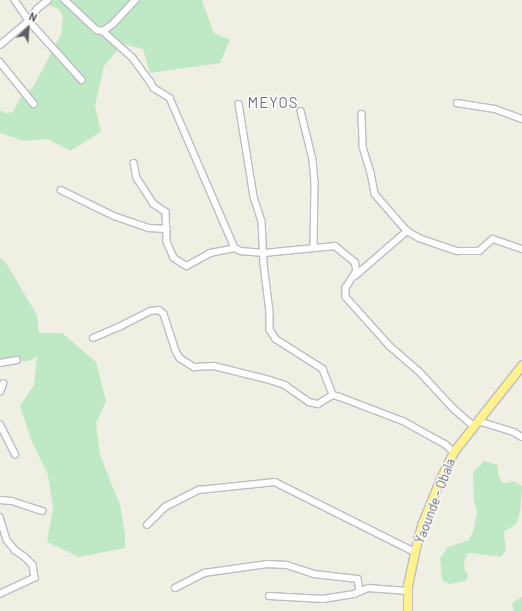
<!DOCTYPE html>
<html>
<head>
<meta charset="utf-8">
<style>
	body { margin:0 }
	#map { position:relative; width:522px; height:611px; overflow:hidden; background:#f0efe4; font-family:Barlow,sans-serif }
	div>[style] { position:absolute }
	[style*='--x'] { left:calc(var(--x)*1px); top:calc(var(--y)*1px); width:calc(var(--w)*1px); rotate:calc(var(--a)*1deg) }
	.green>* { inset:0; background:#bfe9c4 }
	.roads { filter:drop-shadow(1px 0 #bcbdc4) drop-shadow(-1px 0 #bcbdc4) drop-shadow(0 1px #bcbdc4) drop-shadow(0 -1px #bcbdc4) }
	.minor>* { height:5.5px; margin:-2.75px; padding:0 2.75px; transform-origin:2.75px; border-radius:2.75px; background:#fff }
	.highway>* { height:8px; margin:-4px; padding:0 4px; transform-origin:4px; border-radius:4px; background:#fff18c }
	span { translate:-50% -50%; white-space:nowrap; text-align:center; line-height:1.15; -webkit-text-stroke:3px #fff; paint-order:stroke }
	.street-label { font-size:13px; color:#5c5f66 }
	.quarter-label { font-size:15px; color:#6d7178; letter-spacing:1px }
	.north { position:absolute; left:8px; top:8px; width:40px; height:40px; -webkit-text-stroke:3px #fff; paint-order:stroke; rotate:25deg; font-size:11px; font-weight:700; line-height:16px; text-align:center; color:#5c5f66 }
	.north::after { content:''; display:block; margin:auto; width:14px; height:18px; background:#5c5f66; clip-path:polygon(50% 0,100% 100%,50% 72%,0 100%) }
</style>
</head>
<body>
<div id="map">
	<div class="green">
		<div style="clip-path:polygon(52px 0,202px 0,214px 33px,230px 40px,220px 63px,150px 73px,143px 49px,123px 44px,104px 66px,95px 106px,101px 132px,70px 151px,48px 139px,24px 141px,0 133px,0 110px,5px 113px,13px 112px,20px 98px,34px 86px,61px 34px,63px 17px,59px 9px,47px 5px)"></div>
		<div style="clip-path:polygon(0 258px,6px 263px,37px 315px,39px 333px,62px 333px,96px 362px,106px 401px,96px 423px,100px 455px,120px 505px,125px 533px,125px 548px,79px 557px,47px 542px,53px 508px,48px 475px,32px 442px,20px 406px,34px 385px,37px 357px,29px 361px,9px 362px,0 366px)"></div>
		<div style="clip-path:polygon(484px 461px,498px 465px,498px 474px,502px 482px,505px 483px,514px 481px,522px 486px,520px 512px,516px 524px,504px 532px,506px 550px,501px 557px,470px 553px,466px 555px,464px 563px,465px 571px,468px 574px,466px 581px,449px 584px,442px 580px,440px 558px,448px 547px,469px 540px,473px 532px,477px 513px,474px 500px,473px 477px,473px 473px)"></div>
		<div style="clip-path:polygon(522px 597px,522px 611px,514px 611px,512px 603px)"></div>
	</div>
	<div class="roads">
		<div class="minor">
			<div style="--x:15;--y:0;--w:25;--a:56"></div>
			<div style="--x:29;--y:21;--w:79;--a:48.1"></div>
			<div style="--x:65;--y:0;--w:44;--a:43.2"></div>
			<div style="--x:97;--y:30;--w:6;--a:9"></div>
			<div style="--x:103;--y:31;--w:12;--a:-35"></div>
			<div style="--x:113;--y:24;--w:33;--a:-47"></div>
			<div style="--x:103;--y:31;--w:40;--a:42"></div>
			<div style="--x:133;--y:58;--w:29;--a:54"></div>
			<div style="--x:150;--y:81;--w:8;--a:60"></div>
			<div style="--x:154;--y:88;--w:19;--a:32"></div>
			<div style="--x:170;--y:98;--w:163;--a:66.6"></div>
			<div style="--x:235;--y:248;--w:7;--a:27"></div>
			<div style="--x:241;--y:251;--w:23;--a:5"></div>
			<div style="--x:264;--y:253;--w:71;--a:-5.6"></div>
			<div style="--x:335;--y:246;--w:26;--a:39"></div>
			<div style="--x:355;--y:262;--w:9;--a:77"></div>
			<div style="--x:357;--y:271;--w:20;--a:123"></div>
			<div style="--x:346;--y:288;--w:9;--a:90"></div>
			<div style="--x:346;--y:297;--w:66;--a:48.1"></div>
			<div style="--x:390;--y:346;--w:38;--a:41"></div>
			<div style="--x:419;--y:371;--w:50;--a:47.4"></div>
			<div style="--x:453;--y:408;--w:28;--a:41"></div>
			<div style="--x:0;--y:45;--w:38;--a:-40"></div>
			<div style="--x:29;--y:21;--w:14;--a:-56"></div>
			<div style="--x:37;--y:9;--w:14;--a:-39"></div>
			<div style="--x:0;--y:62;--w:54;--a:51"></div>
			<div style="--x:457;--y:103;--w:38;--a:9"></div>
			<div style="--x:495;--y:109;--w:29;--a:20"></div>
			<div style="--x:239;--y:104;--w:94;--a:80.8"></div>
			<div style="--x:254;--y:197;--w:25;--a:72"></div>
			<div style="--x:262;--y:221;--w:43;--a:87.3"></div>
			<div style="--x:264;--y:264;--w:48;--a:82.9"></div>
			<div style="--x:270;--y:312;--w:18;--a:90"></div>
			<div style="--x:270;--y:330;--w:11;--a:56"></div>
			<div style="--x:276;--y:339;--w:56;--a:32.6"></div>
			<div style="--x:323;--y:369;--w:28;--a:69"></div>
			<div style="--x:301;--y:111;--w:50;--a:76.2"></div>
			<div style="--x:313;--y:160;--w:23;--a:85"></div>
			<div style="--x:315;--y:183;--w:65;--a:90.9"></div>
			<div style="--x:362;--y:114;--w:33;--a:88"></div>
			<div style="--x:363;--y:147;--w:27;--a:73"></div>
			<div style="--x:371;--y:173;--w:21;--a:79"></div>
			<div style="--x:375;--y:194;--w:49;--a:49.1"></div>
			<div style="--x:407;--y:231;--w:14;--a:30"></div>
			<div style="--x:419;--y:238;--w:40;--a:18.9"></div>
			<div style="--x:457;--y:251;--w:22;--a:0"></div>
			<div style="--x:479;--y:251;--w:18;--a:-41"></div>
			<div style="--x:493;--y:239;--w:31;--a:19"></div>
			<div style="--x:134;--y:163;--w:15;--a:79"></div>
			<div style="--x:137;--y:178;--w:31;--a:57"></div>
			<div style="--x:154;--y:204;--w:14;--a:34"></div>
			<div style="--x:166;--y:212;--w:30;--a:88"></div>
			<div style="--x:167;--y:242;--w:17;--a:66"></div>
			<div style="--x:174;--y:258;--w:15;--a:32"></div>
			<div style="--x:187;--y:266;--w:26;--a:-29"></div>
			<div style="--x:210;--y:253;--w:25;--a:-11"></div>
			<div style="--x:61;--y:190;--w:59;--a:26.1"></div>
			<div style="--x:114;--y:216;--w:37;--a:19"></div>
			<div style="--x:149;--y:228;--w:18;--a:3"></div>
			<div style="--x:355;--y:276;--w:69;--a:-40.9"></div>
			<div style="--x:93;--y:338;--w:28;--a:-23"></div>
			<div style="--x:119;--y:327;--w:35;--a:-27"></div>
			<div style="--x:150;--y:311;--w:9;--a:-6"></div>
			<div style="--x:159;--y:310;--w:6;--a:39"></div>
			<div style="--x:164;--y:314;--w:39;--a:72"></div>
			<div style="--x:176;--y:351;--w:8;--a:60"></div>
			<div style="--x:180;--y:358;--w:17;--a:33"></div>
			<div style="--x:194;--y:367;--w:20;--a:-3"></div>
			<div style="--x:214;--y:366;--w:58;--a:14"></div>
			<div style="--x:270;--y:380;--w:16;--a:18"></div>
			<div style="--x:285;--y:385;--w:29;--a:35"></div>
			<div style="--x:309;--y:402;--w:9;--a:13"></div>
			<div style="--x:318;--y:404;--w:17;--a:-31"></div>
			<div style="--x:333;--y:395;--w:7;--a:16"></div>
			<div style="--x:340;--y:397;--w:67;--a:20.9"></div>
			<div style="--x:403;--y:421;--w:48;--a:28.7"></div>
			<div style="--x:445;--y:444;--w:12;--a:42"></div>
			<div style="--x:0;--y:363;--w:17;--a:-10"></div>
			<div style="--x:0;--y:392;--w:9;--a:-69"></div>
			<div style="--x:478;--y:421;--w:38;--a:17"></div>
			<div style="--x:514;--y:432;--w:9;--a:32"></div>
			<div style="--x:0;--y:424;--w:34;--a:63"></div>
			<div style="--x:0;--y:500;--w:12;--a:5"></div>
			<div style="--x:12;--y:501;--w:32;--a:18"></div>
			<div style="--x:0;--y:517;--w:24;--a:73"></div>
			<div style="--x:7;--y:540;--w:13;--a:51"></div>
			<div style="--x:15;--y:550;--w:12;--a:35"></div>
			<div style="--x:25;--y:557;--w:11;--a:45"></div>
			<div style="--x:33;--y:565;--w:13;--a:81"></div>
			<div style="--x:35;--y:578;--w:38;--a:155"></div>
			<div style="--x:147;--y:525;--w:25;--a:-45"></div>
			<div style="--x:165;--y:507;--w:38;--a:-27"></div>
			<div style="--x:199;--y:490;--w:76;--a:-6"></div>
			<div style="--x:275;--y:482;--w:157;--a:26.6"></div>
			<div style="--x:175;--y:588;--w:33;--a:-27"></div>
			<div style="--x:204;--y:573;--w:64;--a:-8.1"></div>
			<div style="--x:267;--y:564;--w:20;--a:3"></div>
			<div style="--x:287;--y:565;--w:28;--a:18"></div>
			<div style="--x:314;--y:574;--w:44;--a:6.5"></div>
			<div style="--x:358;--y:579;--w:13;--a:81"></div>
			<div style="--x:269;--y:596;--w:54;--a:3.2"></div>
			<div style="--x:323;--y:599;--w:31;--a:-9"></div>
			<div style="--x:354;--y:594;--w:15;--a:-23"></div>
			<div style="--x:368;--y:588;--w:40;--a:4.3"></div>
		</div>
		<div class="highway">
			<div style="--x:408;--y:611;--w:25;--a:-90"></div>
			<div style="--x:408;--y:586;--w:35;--a:-78"></div>
			<div style="--x:415;--y:552;--w:30;--a:-75"></div>
			<div style="--x:423;--y:523;--w:48;--a:-67.8"></div>
			<div style="--x:441;--y:479;--w:30;--a:-64"></div>
			<div style="--x:454;--y:452;--w:110;--a:-51.7"></div>
		</div>
	</div>
	<div class="street-label">
		<span style="left:435px;top:501px;rotate:-69deg">Yaounde - Obala</span>
	</div>
	<div class="quarter-label">
		<span style="left:273px;top:103px">MEYOS</span>
	</div>
	<div class="north">N</div>
</div>
</body>
</html>
